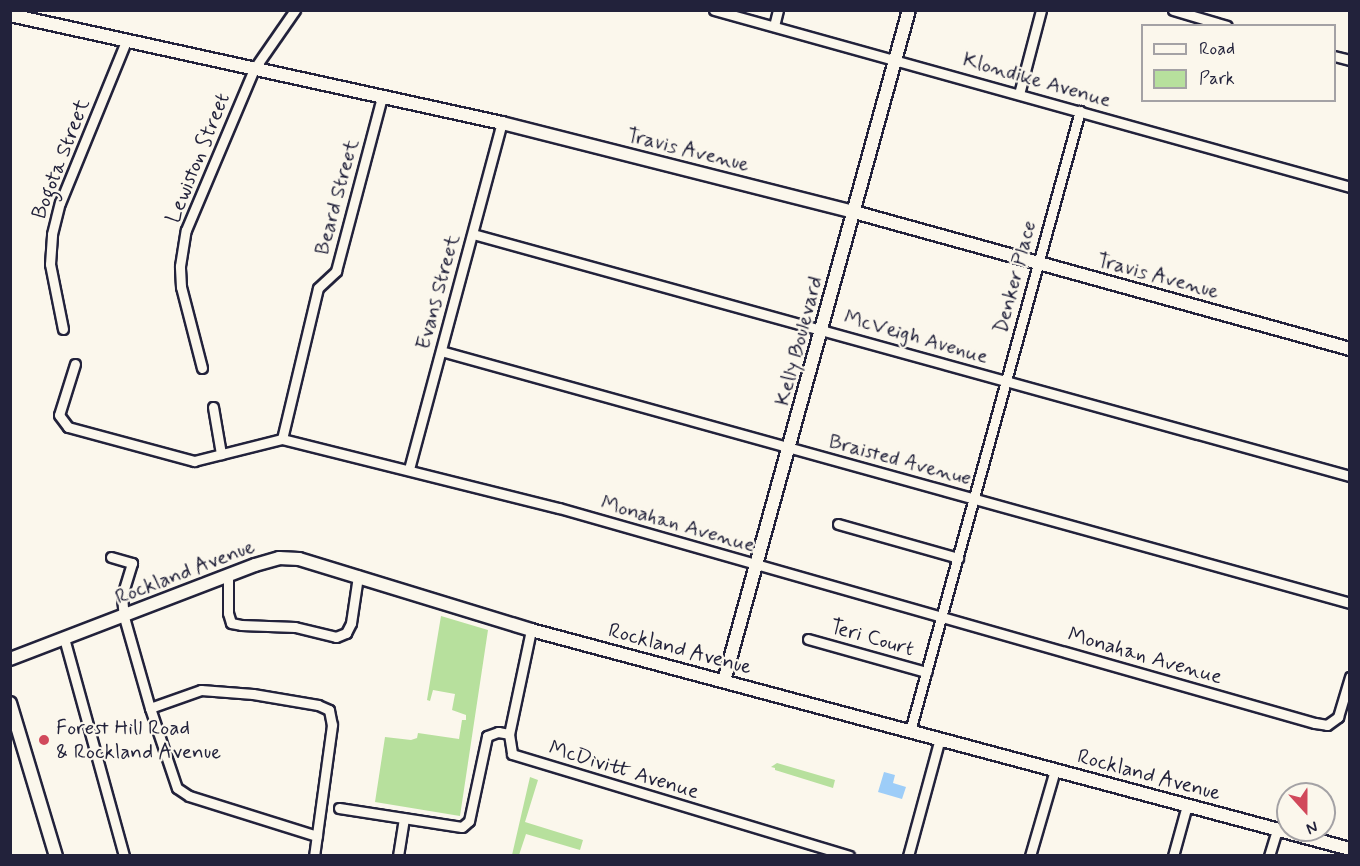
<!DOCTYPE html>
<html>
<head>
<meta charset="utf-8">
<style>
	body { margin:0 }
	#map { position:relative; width:1360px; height:866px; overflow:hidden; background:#fbf7ec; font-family:Mynerve,sans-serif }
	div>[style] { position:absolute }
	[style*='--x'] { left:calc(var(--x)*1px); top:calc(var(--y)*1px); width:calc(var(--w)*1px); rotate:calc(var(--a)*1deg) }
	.green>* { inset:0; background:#b7e09d }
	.water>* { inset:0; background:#9dcdf8 }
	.roads { filter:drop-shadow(2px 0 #22223b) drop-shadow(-2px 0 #22223b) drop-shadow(0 2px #22223b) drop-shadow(0 -2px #22223b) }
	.street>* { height:9px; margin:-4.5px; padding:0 4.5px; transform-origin:4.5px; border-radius:4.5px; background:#fbf7ec }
	.secondary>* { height:12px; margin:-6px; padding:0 6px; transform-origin:6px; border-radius:6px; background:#fbf7ec }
	.dots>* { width:16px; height:16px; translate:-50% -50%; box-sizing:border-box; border:3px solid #fbf7ec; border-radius:50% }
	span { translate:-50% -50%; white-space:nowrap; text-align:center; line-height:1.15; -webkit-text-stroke:4.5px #fbf7ec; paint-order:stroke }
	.street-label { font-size:21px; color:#22223b }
	.poi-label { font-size:21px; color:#22223b }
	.left { translate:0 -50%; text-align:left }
	.frame { position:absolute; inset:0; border:12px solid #22223b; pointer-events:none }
	.legend { position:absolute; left:1141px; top:24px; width:195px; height:78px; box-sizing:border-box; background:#fbf7ec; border:2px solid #a4a2a5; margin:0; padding:8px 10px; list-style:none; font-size:18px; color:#22223b }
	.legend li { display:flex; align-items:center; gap:12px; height:30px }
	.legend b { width:30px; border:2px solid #a4a2a5 }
	.north { position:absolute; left:1276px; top:782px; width:60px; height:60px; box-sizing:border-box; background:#fbf7ec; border:2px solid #a4a2a5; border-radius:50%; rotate:159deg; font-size:16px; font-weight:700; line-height:24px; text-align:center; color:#22223b }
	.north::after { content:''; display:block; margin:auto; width:21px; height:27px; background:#d1495b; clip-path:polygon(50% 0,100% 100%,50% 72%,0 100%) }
</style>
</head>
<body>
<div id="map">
	<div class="green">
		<div style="clip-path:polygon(441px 616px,488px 630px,460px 816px,375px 802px,385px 737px,411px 740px,417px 738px,418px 733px,459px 739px,462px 720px,466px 720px,466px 715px,452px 710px,455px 694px,433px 690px,430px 701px,427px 700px)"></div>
		<div style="clip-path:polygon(777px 763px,835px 780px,833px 788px,775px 770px,775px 768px,771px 767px)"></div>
		<div style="clip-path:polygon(530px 777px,538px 780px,525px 822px,583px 840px,580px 850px,526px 834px,519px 855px,512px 855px)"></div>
	</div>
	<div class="water">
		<div style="clip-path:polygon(884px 772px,895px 775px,893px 783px,906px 787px,902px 799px,878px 792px)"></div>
	</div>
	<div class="roads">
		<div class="street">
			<div style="--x:714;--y:10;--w:660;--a:15.55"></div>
			<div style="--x:1173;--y:10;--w:56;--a:16.5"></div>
			<div style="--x:774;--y:26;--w:16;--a:-76"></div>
			<div style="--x:1334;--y:56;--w:16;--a:14"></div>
			<div style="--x:1019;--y:94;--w:87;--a:-75.3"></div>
			<div style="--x:473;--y:234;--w:910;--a:15.43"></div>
			<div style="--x:63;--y:329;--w:66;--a:-101.3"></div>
			<div style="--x:50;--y:264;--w:30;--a:-86"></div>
			<div style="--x:52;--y:234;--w:32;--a:-76"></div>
			<div style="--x:60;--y:203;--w:175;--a:-67.8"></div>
			<div style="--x:441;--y:351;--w:943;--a:15.49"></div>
			<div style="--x:75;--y:364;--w:53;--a:107.4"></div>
			<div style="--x:59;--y:415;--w:15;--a:53"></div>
			<div style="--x:68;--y:427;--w:131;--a:15.1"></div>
			<div style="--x:194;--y:461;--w:91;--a:-14"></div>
			<div style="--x:282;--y:439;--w:285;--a:14"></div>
			<div style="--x:559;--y:508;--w:786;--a:15.88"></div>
			<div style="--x:1315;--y:723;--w:12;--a:9"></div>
			<div style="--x:1327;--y:725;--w:14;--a:-36"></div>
			<div style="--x:1338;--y:717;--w:42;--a:-73.3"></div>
			<div style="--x:202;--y:368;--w:84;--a:-104.5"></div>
			<div style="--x:181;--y:287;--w:21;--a:-93"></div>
			<div style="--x:180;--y:266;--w:36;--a:-81"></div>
			<div style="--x:186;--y:230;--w:175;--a:-67.1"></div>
			<div style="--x:254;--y:69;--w:72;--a:-55.2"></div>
			<div style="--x:213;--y:407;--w:48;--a:80.3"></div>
			<div style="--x:282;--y:439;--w:155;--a:-76.6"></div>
			<div style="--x:318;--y:288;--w:25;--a:-43"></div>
			<div style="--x:336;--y:271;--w:180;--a:-75.2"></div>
			<div style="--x:409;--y:469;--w:358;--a:-75"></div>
			<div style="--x:838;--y:524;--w:125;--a:15.8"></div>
			<div style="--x:111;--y:557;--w:22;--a:16"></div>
			<div style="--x:132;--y:563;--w:34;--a:107"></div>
			<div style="--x:122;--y:596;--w:21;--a:85"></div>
			<div style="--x:124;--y:617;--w:95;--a:74.1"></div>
			<div style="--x:150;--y:708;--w:84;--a:71.4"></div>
			<div style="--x:177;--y:788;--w:14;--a:34"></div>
			<div style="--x:189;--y:796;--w:134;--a:17.4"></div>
			<div style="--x:228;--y:575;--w:38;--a:90"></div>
			<div style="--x:228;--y:613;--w:10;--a:73"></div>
			<div style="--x:231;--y:623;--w:10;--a:11"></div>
			<div style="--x:241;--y:625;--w:54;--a:2.1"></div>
			<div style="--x:295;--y:627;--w:42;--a:13.7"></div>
			<div style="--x:336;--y:637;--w:11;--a:-22"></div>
			<div style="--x:346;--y:633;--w:11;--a:-63"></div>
			<div style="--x:351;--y:623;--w:48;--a:-81.5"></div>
			<div style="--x:531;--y:630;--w:106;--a:101.9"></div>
			<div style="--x:509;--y:734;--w:20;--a:81"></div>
			<div style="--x:512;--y:754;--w:352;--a:16.8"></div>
			<div style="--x:64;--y:638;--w:226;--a:74.6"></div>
			<div style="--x:808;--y:639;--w:123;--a:15.6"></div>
			<div style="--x:150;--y:708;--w:54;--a:-19.4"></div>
			<div style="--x:201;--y:690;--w:52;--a:4.4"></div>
			<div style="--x:253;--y:694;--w:66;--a:9.6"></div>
			<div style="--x:318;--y:705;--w:12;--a:24"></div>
			<div style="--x:329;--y:710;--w:15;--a:79"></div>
			<div style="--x:332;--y:725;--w:132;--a:97.8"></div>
			<div style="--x:910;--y:731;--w:643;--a:-74.67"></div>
			<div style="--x:339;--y:808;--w:124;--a:8.8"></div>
			<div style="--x:462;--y:827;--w:9;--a:-41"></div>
			<div style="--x:469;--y:821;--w:87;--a:-78"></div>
			<div style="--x:487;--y:736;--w:12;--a:-20"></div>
			<div style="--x:498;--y:732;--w:11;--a:10"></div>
			<div style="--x:398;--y:856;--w:38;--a:-81"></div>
			<div style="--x:908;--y:856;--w:122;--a:-74.8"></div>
			<div style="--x:1030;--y:856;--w:90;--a:-73.8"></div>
			<div style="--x:1173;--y:856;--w:53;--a:-74.6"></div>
			<div style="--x:1269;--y:856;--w:28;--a:-73"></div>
		</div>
		<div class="secondary">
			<div style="--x:10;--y:15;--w:504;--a:12.38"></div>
			<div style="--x:502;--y:123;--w:363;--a:14.2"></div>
			<div style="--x:854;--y:212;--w:515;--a:15.44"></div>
			<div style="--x:10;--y:659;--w:262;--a:-21"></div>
			<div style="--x:255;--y:565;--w:25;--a:-16"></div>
			<div style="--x:279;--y:558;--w:20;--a:3"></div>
			<div style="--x:299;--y:559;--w:243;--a:17"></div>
			<div style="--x:531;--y:630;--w:848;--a:14.97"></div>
			<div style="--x:724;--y:681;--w:696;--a:-74.59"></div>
			<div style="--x:10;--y:703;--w:160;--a:73.3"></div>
		</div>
	</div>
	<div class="dots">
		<div style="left:44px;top:740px;background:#d1495b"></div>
	</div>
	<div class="street-label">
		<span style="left:1037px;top:80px;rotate:16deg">Klondike Avenue</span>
		<span style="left:688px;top:150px;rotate:14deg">Travis Avenue</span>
		<span style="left:198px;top:158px;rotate:-68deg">Lewiston Street</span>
		<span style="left:61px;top:159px;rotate:-69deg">Bogota Street</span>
		<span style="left:337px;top:197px;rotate:-75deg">Beard Street</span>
		<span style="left:1158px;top:276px;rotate:15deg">Travis Avenue</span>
		<span style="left:1015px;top:277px;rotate:-75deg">Denker Place</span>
		<span style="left:438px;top:292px;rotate:-75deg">Evans Street</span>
		<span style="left:916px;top:337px;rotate:16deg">McVeigh Avenue</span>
		<span style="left:799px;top:341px;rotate:-75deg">Kelly Boulevard</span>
		<span style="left:900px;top:460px;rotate:15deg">Braisted Avenue</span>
		<span style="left:678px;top:524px;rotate:16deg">Monahan Avenue</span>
		<span style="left:185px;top:572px;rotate:-21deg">Rockland Avenue</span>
		<span style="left:872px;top:638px;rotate:16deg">Teri Court</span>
		<span style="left:680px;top:649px;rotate:15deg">Rockland Avenue</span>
		<span style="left:1145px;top:656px;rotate:16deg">Monahan Avenue</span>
		<span style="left:624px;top:770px;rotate:17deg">McDivitt Avenue</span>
		<span style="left:1149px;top:775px;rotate:15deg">Rockland Avenue</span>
	</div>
	<div class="poi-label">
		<span class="left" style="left:56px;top:740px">Forest Hill Road<br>&amp; Rockland Avenue</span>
	</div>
	<div class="frame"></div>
	<ul class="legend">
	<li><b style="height:8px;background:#fbf7ec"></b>Road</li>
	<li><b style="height:16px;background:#b7e09d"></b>Park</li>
	</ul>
	<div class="north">N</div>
</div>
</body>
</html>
